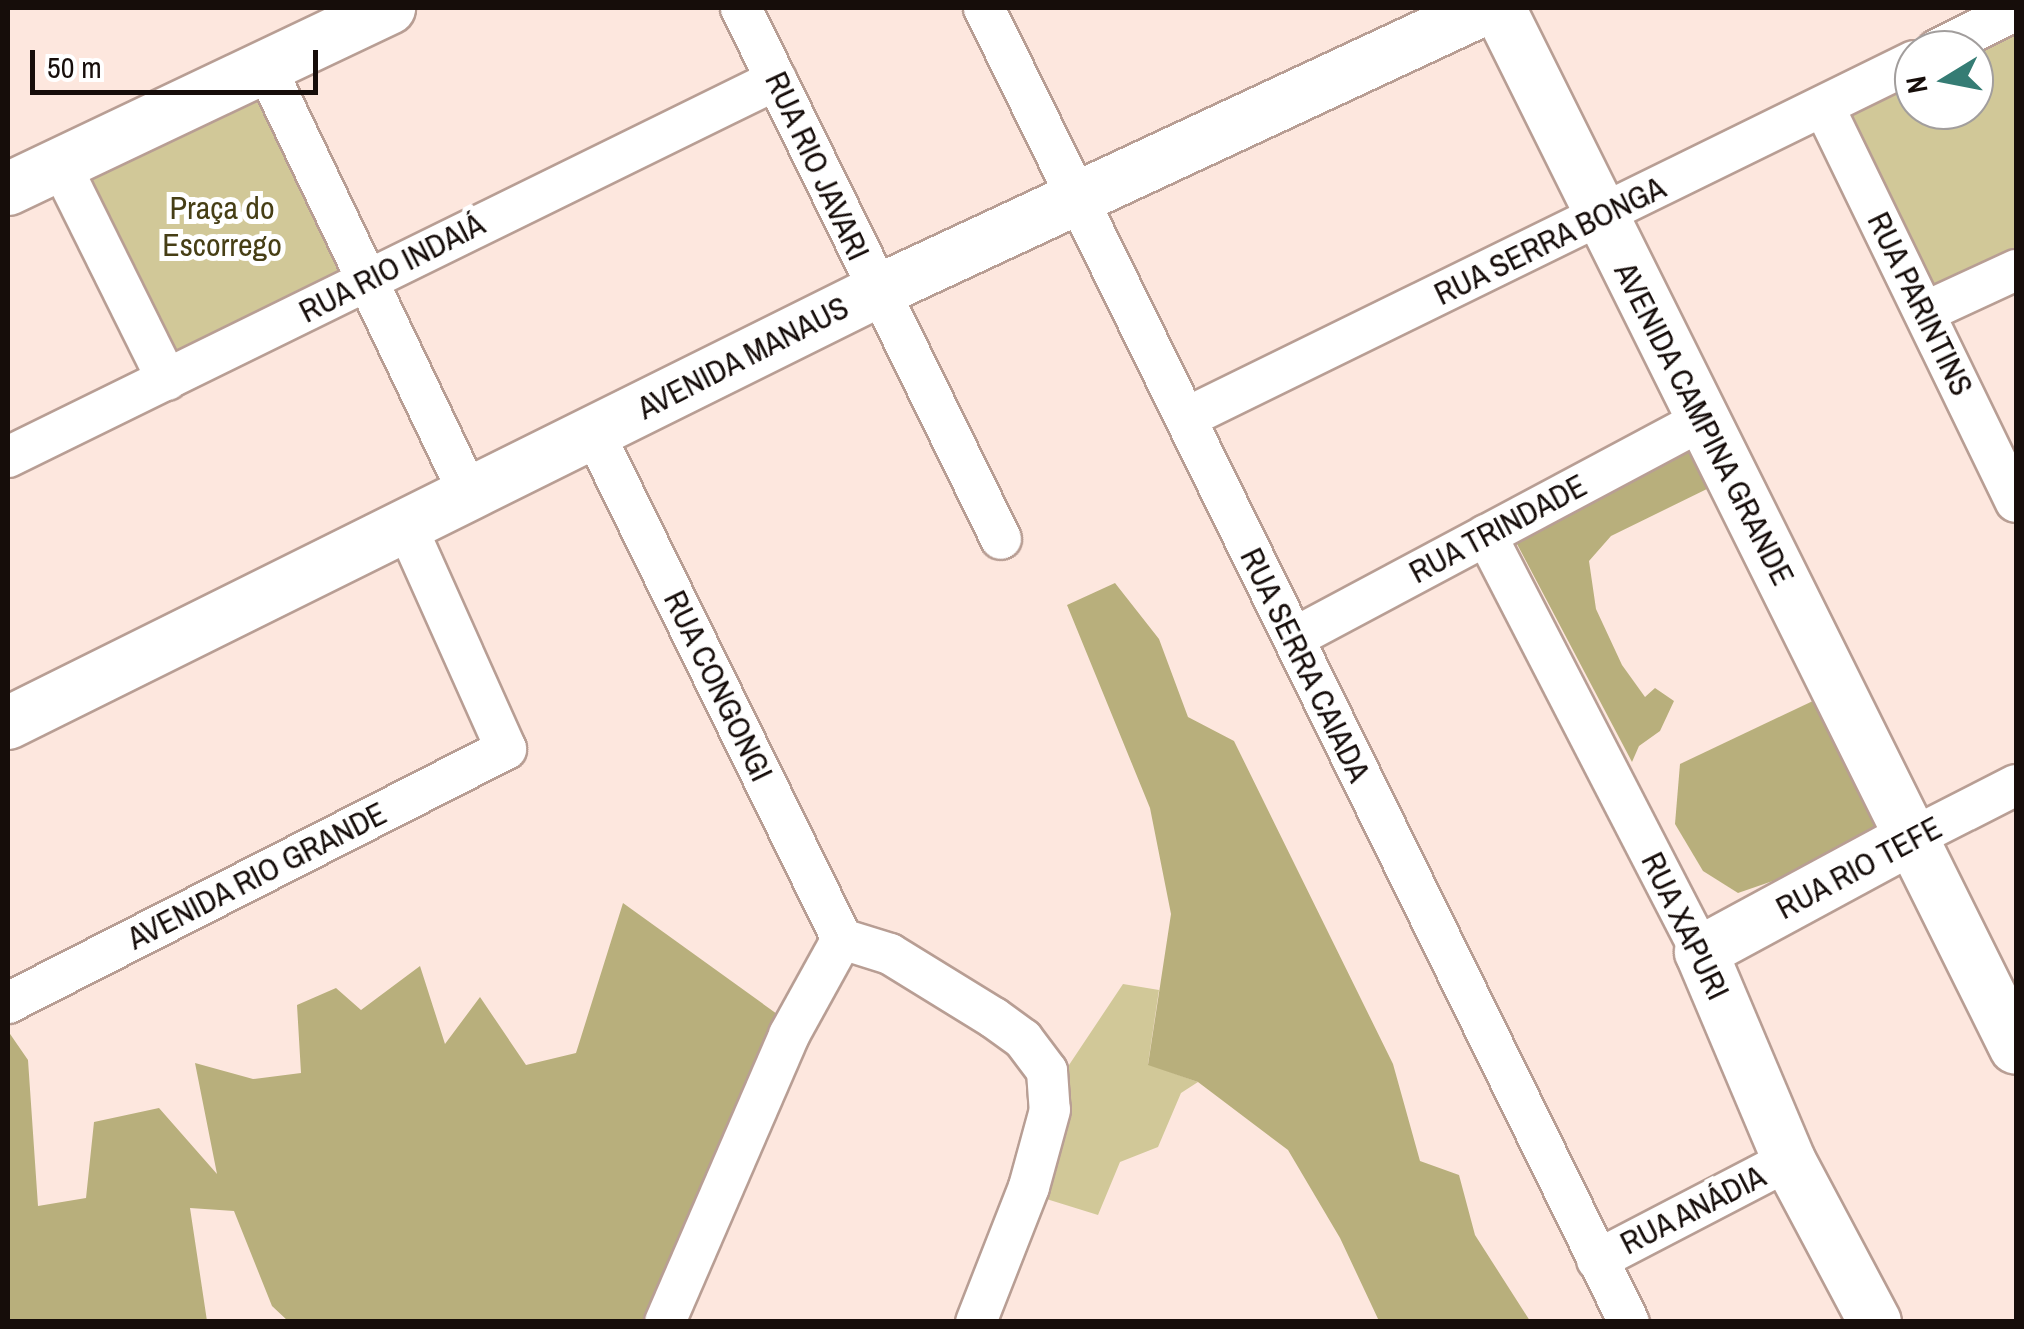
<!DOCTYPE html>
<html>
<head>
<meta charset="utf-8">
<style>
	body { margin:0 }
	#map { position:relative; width:2024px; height:1329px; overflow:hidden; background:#fde7de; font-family:"Archivo Narrow",sans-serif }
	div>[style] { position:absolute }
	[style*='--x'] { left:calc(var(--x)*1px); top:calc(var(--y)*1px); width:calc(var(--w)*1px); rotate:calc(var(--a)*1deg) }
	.green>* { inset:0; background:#d1c898; transform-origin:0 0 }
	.forest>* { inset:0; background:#b8af7c }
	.roads { filter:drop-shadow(2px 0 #b89e94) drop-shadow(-2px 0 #b89e94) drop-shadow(0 2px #b89e94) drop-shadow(0 -2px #b89e94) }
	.minor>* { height:40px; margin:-20px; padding:0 20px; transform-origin:20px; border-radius:20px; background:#fff }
	.major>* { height:52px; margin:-26px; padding:0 26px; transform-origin:26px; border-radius:26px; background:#fff }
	span { translate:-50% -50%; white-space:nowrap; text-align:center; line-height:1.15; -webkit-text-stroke:10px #fff; paint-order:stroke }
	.street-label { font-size:32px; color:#160d0a }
	.park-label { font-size:32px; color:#463e15 }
	.frame { position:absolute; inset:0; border:10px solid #160d0a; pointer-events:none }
	.north { position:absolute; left:1894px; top:30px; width:100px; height:100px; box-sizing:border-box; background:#fff; border:2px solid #a29e9d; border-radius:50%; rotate:260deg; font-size:28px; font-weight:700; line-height:40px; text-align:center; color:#160d0a }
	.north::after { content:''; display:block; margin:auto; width:35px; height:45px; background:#357c74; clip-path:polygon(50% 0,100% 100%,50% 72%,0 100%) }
	.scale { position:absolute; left:30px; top:50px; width:288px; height:45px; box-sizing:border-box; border:5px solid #160d0a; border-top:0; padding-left:12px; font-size:30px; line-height:35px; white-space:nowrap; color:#160d0a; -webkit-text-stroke:8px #fff; paint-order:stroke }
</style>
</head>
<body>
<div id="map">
	<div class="green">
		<div style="clip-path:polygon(2016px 32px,2016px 252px,1935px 291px,1843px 117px,1914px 81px,1914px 110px,1974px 110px,1974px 50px)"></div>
		<div style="left:256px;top:89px;width:207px;height:192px;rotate:64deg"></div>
		<div style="clip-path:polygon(1123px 984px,1159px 990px,1148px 1064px,1198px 1082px,1181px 1093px,1158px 1147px,1120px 1162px,1098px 1215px,1040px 1197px,1065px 1071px)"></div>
	</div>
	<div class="forest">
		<div style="clip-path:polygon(1686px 436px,1711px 487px,1611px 536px,1589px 561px,1596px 609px,1622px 665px,1645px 697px,1655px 688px,1674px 701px,1660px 731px,1639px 746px,1632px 762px,1508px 527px)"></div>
		<div style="clip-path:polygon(1115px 583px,1159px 639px,1188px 717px,1234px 741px,1393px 1064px,1420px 1161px,1459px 1175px,1475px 1235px,1530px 1321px,1379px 1321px,1340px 1238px,1288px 1150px,1198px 1082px,1148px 1065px,1171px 914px,1150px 808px,1067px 605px)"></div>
		<div style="clip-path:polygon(1815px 700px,1866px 791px,1881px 844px,1738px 893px,1703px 871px,1675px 824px,1680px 764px)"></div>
		<div style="clip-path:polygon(623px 903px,784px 1019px,686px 1322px,288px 1321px,272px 1306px,234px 1211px,190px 1208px,207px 1321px,8px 1321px,8px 1031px,28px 1060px,38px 1206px,86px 1198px,94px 1122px,159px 1108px,217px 1174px,195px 1063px,253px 1079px,301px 1073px,297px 1005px,336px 988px,361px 1010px,420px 966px,445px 1044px,480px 997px,526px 1065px,576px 1053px)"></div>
	</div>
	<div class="roads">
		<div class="minor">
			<div style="--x:741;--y:8;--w:591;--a:63.91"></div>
			<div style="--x:984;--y:8;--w:1464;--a:63.86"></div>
			<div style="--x:1937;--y:50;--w:89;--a:-26.9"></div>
			<div style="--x:265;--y:66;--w:476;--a:64.5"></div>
			<div style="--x:1824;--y:107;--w:439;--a:64.1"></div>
			<div style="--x:60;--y:164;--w:241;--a:63.6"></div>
			<div style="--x:1925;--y:312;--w:100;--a:-24.8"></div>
			<div style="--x:1186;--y:418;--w:811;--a:-26.12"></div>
			<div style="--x:594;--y:433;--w:564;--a:63.89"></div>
			<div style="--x:8;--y:457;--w:856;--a:-26.15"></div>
			<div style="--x:1486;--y:535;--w:469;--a:62.7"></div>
			<div style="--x:1294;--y:638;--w:463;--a:-28.1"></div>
			<div style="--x:1912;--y:838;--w:117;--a:-27"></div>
			<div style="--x:842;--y:939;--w:50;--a:17.4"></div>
			<div style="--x:890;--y:954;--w:122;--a:31.6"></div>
			<div style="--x:994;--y:1018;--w:36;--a:36"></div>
			<div style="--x:1023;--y:1039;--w:40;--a:53"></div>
			<div style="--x:1047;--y:1071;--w:39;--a:86"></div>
			<div style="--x:1050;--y:1110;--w:80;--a:105.3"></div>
			<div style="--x:1029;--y:1187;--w:145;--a:111.4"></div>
			<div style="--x:8;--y:1003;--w:559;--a:-27.02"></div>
			<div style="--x:506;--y:749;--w:242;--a:-114.1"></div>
			<div style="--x:1597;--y:1260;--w:216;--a:-27.5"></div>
			<div style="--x:665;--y:1322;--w:313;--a:-66.6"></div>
			<div style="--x:789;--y:1035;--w:110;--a:-61.1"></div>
		</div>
		<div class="major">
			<div style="--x:1499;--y:8;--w:1161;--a:63.57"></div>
			<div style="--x:8;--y:189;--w:422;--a:-25.4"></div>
			<div style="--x:8;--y:723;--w:969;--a:-26.41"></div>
			<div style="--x:876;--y:292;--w:673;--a:-24.97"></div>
			<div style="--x:1875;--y:1322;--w:183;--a:-118"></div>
			<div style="--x:1789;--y:1160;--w:226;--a:-112.9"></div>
			<div style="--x:1701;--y:952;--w:240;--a:-28.4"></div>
		</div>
	</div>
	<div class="street-label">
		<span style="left:817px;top:166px;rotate:65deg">RUA RIO JAVARI</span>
		<span style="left:1550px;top:241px;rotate:-26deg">RUA SERRA BONGA</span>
		<span style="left:392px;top:268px;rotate:-27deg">RUA RIO INDAIÁ</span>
		<span style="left:1920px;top:304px;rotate:64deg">RUA PARINTINS</span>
		<span style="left:743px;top:358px;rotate:-27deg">AVENIDA MANAUS</span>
		<span style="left:1704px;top:424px;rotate:63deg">AVENIDA CAMPINA GRANDE</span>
		<span style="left:1498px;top:529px;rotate:-28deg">RUA TRINDADE</span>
		<span style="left:1305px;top:665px;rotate:64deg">RUA SERRA CAIADA</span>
		<span style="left:718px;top:686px;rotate:64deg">RUA CONGONGI</span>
		<span style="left:1859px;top:868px;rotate:-28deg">RUA RIO TEFE</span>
		<span style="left:257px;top:876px;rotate:-27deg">AVENIDA RIO GRANDE</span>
		<span style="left:1685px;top:926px;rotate:64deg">RUA XAPURI</span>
		<span style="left:1693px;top:1210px;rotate:-27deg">RUA ANÁDIA</span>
	</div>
	<div class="park-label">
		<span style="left:222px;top:227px">Praça do<br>Escorrego</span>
	</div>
	<div class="frame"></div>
	<div class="north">N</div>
	<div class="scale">50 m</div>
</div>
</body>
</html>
